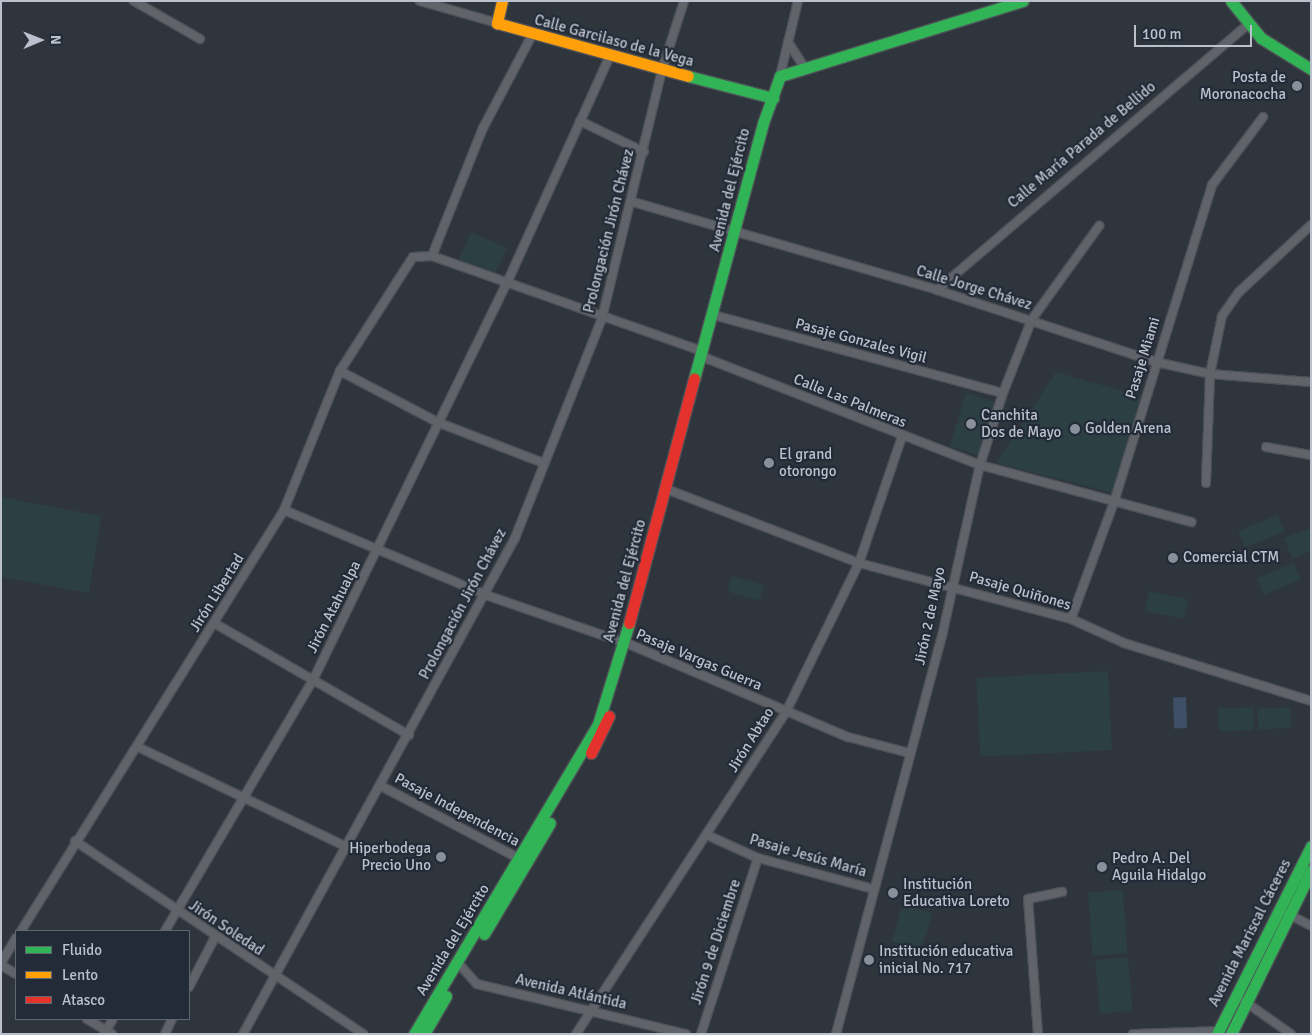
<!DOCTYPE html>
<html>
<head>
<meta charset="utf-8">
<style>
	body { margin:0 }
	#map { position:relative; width:1312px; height:1035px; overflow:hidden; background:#2f353c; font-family:Signika,sans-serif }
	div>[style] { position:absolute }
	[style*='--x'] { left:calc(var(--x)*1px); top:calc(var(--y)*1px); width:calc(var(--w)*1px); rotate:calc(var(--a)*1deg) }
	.green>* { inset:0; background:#2c3f42; transform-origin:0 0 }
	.water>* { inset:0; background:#3e4f66; transform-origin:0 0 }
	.roads { filter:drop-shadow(1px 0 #4d5157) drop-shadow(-1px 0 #4d5157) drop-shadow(0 1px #4d5157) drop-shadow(0 -1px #4d5157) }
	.street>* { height:8px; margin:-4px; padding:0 4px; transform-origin:4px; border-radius:4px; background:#60636a }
	.fast>* { height:11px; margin:-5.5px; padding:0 5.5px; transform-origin:5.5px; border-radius:5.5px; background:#30b455 }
	.slow>* { height:11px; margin:-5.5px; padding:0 5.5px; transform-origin:5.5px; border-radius:5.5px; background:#ff9f0a }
	.jam>* { height:11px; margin:-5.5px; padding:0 5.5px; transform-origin:5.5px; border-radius:5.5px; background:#e5322d }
	.dots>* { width:14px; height:14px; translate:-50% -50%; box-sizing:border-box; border:2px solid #222b37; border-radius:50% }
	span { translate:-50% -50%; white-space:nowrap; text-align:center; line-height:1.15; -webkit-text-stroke:4.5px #222b37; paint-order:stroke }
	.street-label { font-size:15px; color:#bbc1cc }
	.poi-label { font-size:15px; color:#bbc1cc }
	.right { translate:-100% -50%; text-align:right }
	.left { translate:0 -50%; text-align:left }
	.frame { position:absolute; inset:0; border:2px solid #bbc1cc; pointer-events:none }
	.legend { position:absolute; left:15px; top:930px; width:175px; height:90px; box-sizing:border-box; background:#222b37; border:1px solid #5f6773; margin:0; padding:6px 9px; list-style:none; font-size:15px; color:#bbc1cc }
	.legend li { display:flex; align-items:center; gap:10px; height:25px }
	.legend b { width:25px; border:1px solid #5f6773 }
	.north { position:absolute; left:15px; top:15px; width:50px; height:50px; -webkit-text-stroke:4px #222b37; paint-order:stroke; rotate:89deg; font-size:14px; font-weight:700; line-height:20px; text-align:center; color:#bbc1cc }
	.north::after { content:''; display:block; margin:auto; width:18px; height:22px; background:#bbc1cc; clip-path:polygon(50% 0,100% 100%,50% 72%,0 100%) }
	.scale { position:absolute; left:1134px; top:25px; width:118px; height:22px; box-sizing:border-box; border:2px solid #bbc1cc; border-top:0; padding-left:6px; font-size:15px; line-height:18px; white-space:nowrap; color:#bbc1cc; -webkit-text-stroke:4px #222b37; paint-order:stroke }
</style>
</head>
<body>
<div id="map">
	<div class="green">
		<div style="left:471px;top:232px;width:39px;height:34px;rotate:24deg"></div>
		<div style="clip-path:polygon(1056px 372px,1141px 396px,1113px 493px,996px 463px)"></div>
		<div style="left:966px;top:393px;width:30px;height:56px;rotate:17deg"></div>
		<div style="clip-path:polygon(1px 497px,101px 516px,89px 593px,1px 577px)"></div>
		<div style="left:1278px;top:515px;width:18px;height:43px;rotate:68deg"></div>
		<div style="clip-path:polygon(1311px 528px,1311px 551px,1292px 559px,1284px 538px)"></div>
		<div style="left:1294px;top:563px;width:18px;height:40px;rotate:68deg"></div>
		<div style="left:732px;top:576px;width:33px;height:16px;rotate:16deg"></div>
		<div style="left:1149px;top:591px;width:40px;height:20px;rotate:12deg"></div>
		<div style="left:1108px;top:671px;width:79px;height:132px;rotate:87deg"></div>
		<div style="left:1253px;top:707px;width:23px;height:35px;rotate:88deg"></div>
		<div style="left:1290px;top:707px;width:21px;height:33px;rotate:87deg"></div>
		<div style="left:1123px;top:890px;width:64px;height:35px;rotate:86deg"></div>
		<div style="left:903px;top:904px;width:31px;height:39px;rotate:17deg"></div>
		<div style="left:1128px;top:957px;width:54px;height:33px;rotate:85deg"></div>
	</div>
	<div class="water">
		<div style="left:1186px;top:697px;width:31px;height:13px;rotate:88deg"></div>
	</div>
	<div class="roads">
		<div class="street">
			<div style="--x:134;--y:1;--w:76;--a:29.9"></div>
			<div style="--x:420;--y:1;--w:80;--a:15.9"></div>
			<div style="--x:788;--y:42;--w:31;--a:57"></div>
			<div style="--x:780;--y:76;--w:77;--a:-76.5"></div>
			<div style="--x:580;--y:121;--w:71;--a:25.8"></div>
			<div style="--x:633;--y:202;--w:316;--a:16.1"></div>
			<div style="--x:937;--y:290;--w:231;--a:18.2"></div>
			<div style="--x:1156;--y:362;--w:55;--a:12.5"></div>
			<div style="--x:1210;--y:374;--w:101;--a:4.5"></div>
			<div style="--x:432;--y:256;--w:138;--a:-68.3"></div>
			<div style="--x:483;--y:128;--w:105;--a:-62.2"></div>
			<div style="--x:937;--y:290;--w:408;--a:-40.5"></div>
			<div style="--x:713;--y:315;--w:300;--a:15.1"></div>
			<div style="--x:340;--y:371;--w:110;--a:27.7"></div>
			<div style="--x:437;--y:422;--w:114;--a:21.1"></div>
			<div style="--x:1266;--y:447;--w:46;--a:10.1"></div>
			<div style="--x:1206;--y:483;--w:109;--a:-87.9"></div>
			<div style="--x:1210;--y:374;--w:59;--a:-78.3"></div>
			<div style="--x:1222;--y:316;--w:29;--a:-55"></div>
			<div style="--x:1239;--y:292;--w:98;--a:-42.9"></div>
			<div style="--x:666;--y:489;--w:207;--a:21"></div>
			<div style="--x:859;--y:563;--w:219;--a:14.8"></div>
			<div style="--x:1071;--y:619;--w:58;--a:24.4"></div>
			<div style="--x:1124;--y:643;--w:196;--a:17.2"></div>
			<div style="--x:284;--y:510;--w:219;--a:22.8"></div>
			<div style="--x:486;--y:595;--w:153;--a:19"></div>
			<div style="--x:631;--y:645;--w:236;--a:23"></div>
			<div style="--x:848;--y:737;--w:63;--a:14.7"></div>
			<div style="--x:1071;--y:619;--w:125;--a:-69.8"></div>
			<div style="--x:1114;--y:502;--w:332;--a:-72.8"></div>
			<div style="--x:1212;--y:185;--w:85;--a:-53.1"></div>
			<div style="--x:214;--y:623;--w:225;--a:29.9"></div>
			<div style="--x:138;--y:747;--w:229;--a:25.6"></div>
			<div style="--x:381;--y:786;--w:157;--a:27.7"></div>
			<div style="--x:707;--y:835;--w:56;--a:24.3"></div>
			<div style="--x:758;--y:858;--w:120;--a:15"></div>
			<div style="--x:75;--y:841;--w:347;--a:33.8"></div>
			<div style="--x:1286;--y:913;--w:28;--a:27"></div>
			<div style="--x:21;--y:931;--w:496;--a:-58"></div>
			<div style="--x:284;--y:510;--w:150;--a:-68.1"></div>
			<div style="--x:340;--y:371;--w:135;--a:-57.4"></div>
			<div style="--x:413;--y:257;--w:19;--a:-3"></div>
			<div style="--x:432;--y:256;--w:280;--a:19.4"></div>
			<div style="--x:696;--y:349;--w:16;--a:40"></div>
			<div style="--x:708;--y:359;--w:292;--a:21.3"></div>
			<div style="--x:980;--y:465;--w:219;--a:15.1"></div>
			<div style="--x:165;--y:931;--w:294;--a:-59.5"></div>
			<div style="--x:314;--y:678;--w:437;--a:-64"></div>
			<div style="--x:506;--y:285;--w:252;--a:-65.6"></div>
			<div style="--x:1;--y:963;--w:29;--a:-59"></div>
			<div style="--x:458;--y:963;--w:28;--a:48"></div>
			<div style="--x:477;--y:984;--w:215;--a:13.5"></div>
			<div style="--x:1;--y:965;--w:17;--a:31"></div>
			<div style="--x:189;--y:987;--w:56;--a:-62.5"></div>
			<div style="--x:1244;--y:1001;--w:57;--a:35.1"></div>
			<div style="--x:87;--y:1019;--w:29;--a:31"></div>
			<div style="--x:104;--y:1034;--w:17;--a:-59"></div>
			<div style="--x:165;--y:1034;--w:17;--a:-65"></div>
			<div style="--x:243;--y:1034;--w:566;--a:-61.26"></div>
			<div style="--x:515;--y:538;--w:237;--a:-68.4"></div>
			<div style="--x:602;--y:318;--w:255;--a:-76.4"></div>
			<div style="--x:662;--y:70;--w:72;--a:-72.3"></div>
			<div style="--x:576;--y:1034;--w:384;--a:-56.9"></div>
			<div style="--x:786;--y:712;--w:166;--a:-63.9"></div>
			<div style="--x:859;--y:563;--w:133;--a:-71.2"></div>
			<div style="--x:701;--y:1034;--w:185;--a:-72.1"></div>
			<div style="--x:836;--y:1034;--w:412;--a:-75.1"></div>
			<div style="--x:942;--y:636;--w:175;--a:-77.5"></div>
			<div style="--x:980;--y:465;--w:76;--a:-72.3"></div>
			<div style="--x:1003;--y:393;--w:79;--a:-68.6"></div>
			<div style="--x:1032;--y:319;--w:115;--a:-54.2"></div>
			<div style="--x:1038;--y:1034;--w:135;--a:-94.2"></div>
			<div style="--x:1028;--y:899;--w:35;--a:-12"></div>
			<div style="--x:1133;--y:1034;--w:85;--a:-2"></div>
		</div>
		<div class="fast">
			<div style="--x:1231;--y:1;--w:48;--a:51"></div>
			<div style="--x:1261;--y:38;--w:59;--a:31.8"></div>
			<div style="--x:688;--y:76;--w:88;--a:14.5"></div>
			<div style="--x:694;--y:379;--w:265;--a:-74.9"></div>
			<div style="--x:763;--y:123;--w:50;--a:-70.1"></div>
			<div style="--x:780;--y:76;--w:254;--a:-17.2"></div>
			<div style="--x:484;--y:934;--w:129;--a:-59.3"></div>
			<div style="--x:414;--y:1034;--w:360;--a:-59.3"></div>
			<div style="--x:598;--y:724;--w:106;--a:-72.9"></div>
			<div style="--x:424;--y:1034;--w:44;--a:-59.9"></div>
			<div style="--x:1217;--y:1034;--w:210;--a:-63.4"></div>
			<div style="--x:1231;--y:1034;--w:182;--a:-63.9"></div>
		</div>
		<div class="slow">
			<div style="--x:502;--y:1;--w:23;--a:103"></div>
			<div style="--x:497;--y:23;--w:198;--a:15.5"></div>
		</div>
		<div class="jam">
			<div style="--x:629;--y:623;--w:253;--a:-75.1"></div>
			<div style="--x:591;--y:753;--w:41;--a:-64.1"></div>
		</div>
	</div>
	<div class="dots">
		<div style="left:1297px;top:86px;background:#8a909a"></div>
		<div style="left:971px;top:424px;background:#8a909a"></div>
		<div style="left:1075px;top:429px;background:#8a909a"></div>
		<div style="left:769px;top:463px;background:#8a909a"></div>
		<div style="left:1173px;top:558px;background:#8a909a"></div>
		<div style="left:441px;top:857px;background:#8a909a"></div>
		<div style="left:1102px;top:867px;background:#8a909a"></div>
		<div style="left:893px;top:893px;background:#8a909a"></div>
		<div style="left:869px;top:960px;background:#8a909a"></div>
	</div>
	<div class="street-label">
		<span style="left:614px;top:41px;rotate:15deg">Calle Garcilaso de la Vega</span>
		<span style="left:1082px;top:145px;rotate:-40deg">Calle María Parada de Bellido</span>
		<span style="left:730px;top:190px;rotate:-76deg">Avenida del Ejército</span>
		<span style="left:609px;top:231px;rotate:-76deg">Prolongación Jirón Chávez</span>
		<span style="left:974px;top:288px;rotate:17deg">Calle Jorge Chávez</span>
		<span style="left:861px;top:341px;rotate:15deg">Pasaje Gonzales Vigil</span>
		<span style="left:1143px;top:358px;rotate:-73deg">Pasaje Miami</span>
		<span style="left:850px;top:401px;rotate:22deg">Calle Las Palmeras</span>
		<span style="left:625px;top:581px;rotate:-75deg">Avenida del Ejército</span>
		<span style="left:1020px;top:591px;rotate:16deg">Pasaje Quiñones</span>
		<span style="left:217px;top:593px;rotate:-58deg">Jirón Libertad</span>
		<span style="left:463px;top:604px;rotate:-62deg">Prolongación Jirón Chávez</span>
		<span style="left:334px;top:607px;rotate:-63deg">Jirón Atahualpa</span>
		<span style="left:930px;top:616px;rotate:-78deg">Jirón 2 de Mayo</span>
		<span style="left:699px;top:660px;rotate:23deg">Pasaje Vargas Guerra</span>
		<span style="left:751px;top:740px;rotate:-58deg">Jirón Abtao</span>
		<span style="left:457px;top:810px;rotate:28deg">Pasaje Independencia</span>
		<span style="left:808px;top:856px;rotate:16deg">Pasaje Jesús María</span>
		<span style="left:226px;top:928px;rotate:34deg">Jirón Soledad</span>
		<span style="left:1250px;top:933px;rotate:-63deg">Avenida Mariscal Cáceres</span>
		<span style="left:453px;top:940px;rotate:-59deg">Avenida del Ejército</span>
		<span style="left:716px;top:942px;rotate:-72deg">Jirón 9 de Diciembre</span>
		<span style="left:571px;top:992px;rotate:13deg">Avenida Atlántida</span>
	</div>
	<div class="poi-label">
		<span class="right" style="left:1286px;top:86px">Posta de<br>Moronacocha</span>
		<span class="left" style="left:981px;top:424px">Canchita<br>Dos de Mayo</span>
		<span class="left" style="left:1085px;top:429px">Golden Arena</span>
		<span class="left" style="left:779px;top:463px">El grand<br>otorongo</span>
		<span class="left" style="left:1183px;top:558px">Comercial CTM</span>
		<span class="right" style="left:431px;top:857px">Hiperbodega<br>Precio Uno</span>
		<span class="left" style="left:1112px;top:867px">Pedro A. Del<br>Aguila Hidalgo</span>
		<span class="left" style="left:903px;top:893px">Institución<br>Educativa Loreto</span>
		<span class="left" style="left:879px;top:960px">Institución educativa<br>inicial No. 717</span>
	</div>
	<div class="frame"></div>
	<ul class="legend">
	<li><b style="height:6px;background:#30b455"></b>Fluido</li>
	<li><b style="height:6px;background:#ff9f0a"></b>Lento</li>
	<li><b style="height:6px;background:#e5322d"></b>Atasco</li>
	</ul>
	<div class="north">N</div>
	<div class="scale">100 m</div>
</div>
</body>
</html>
